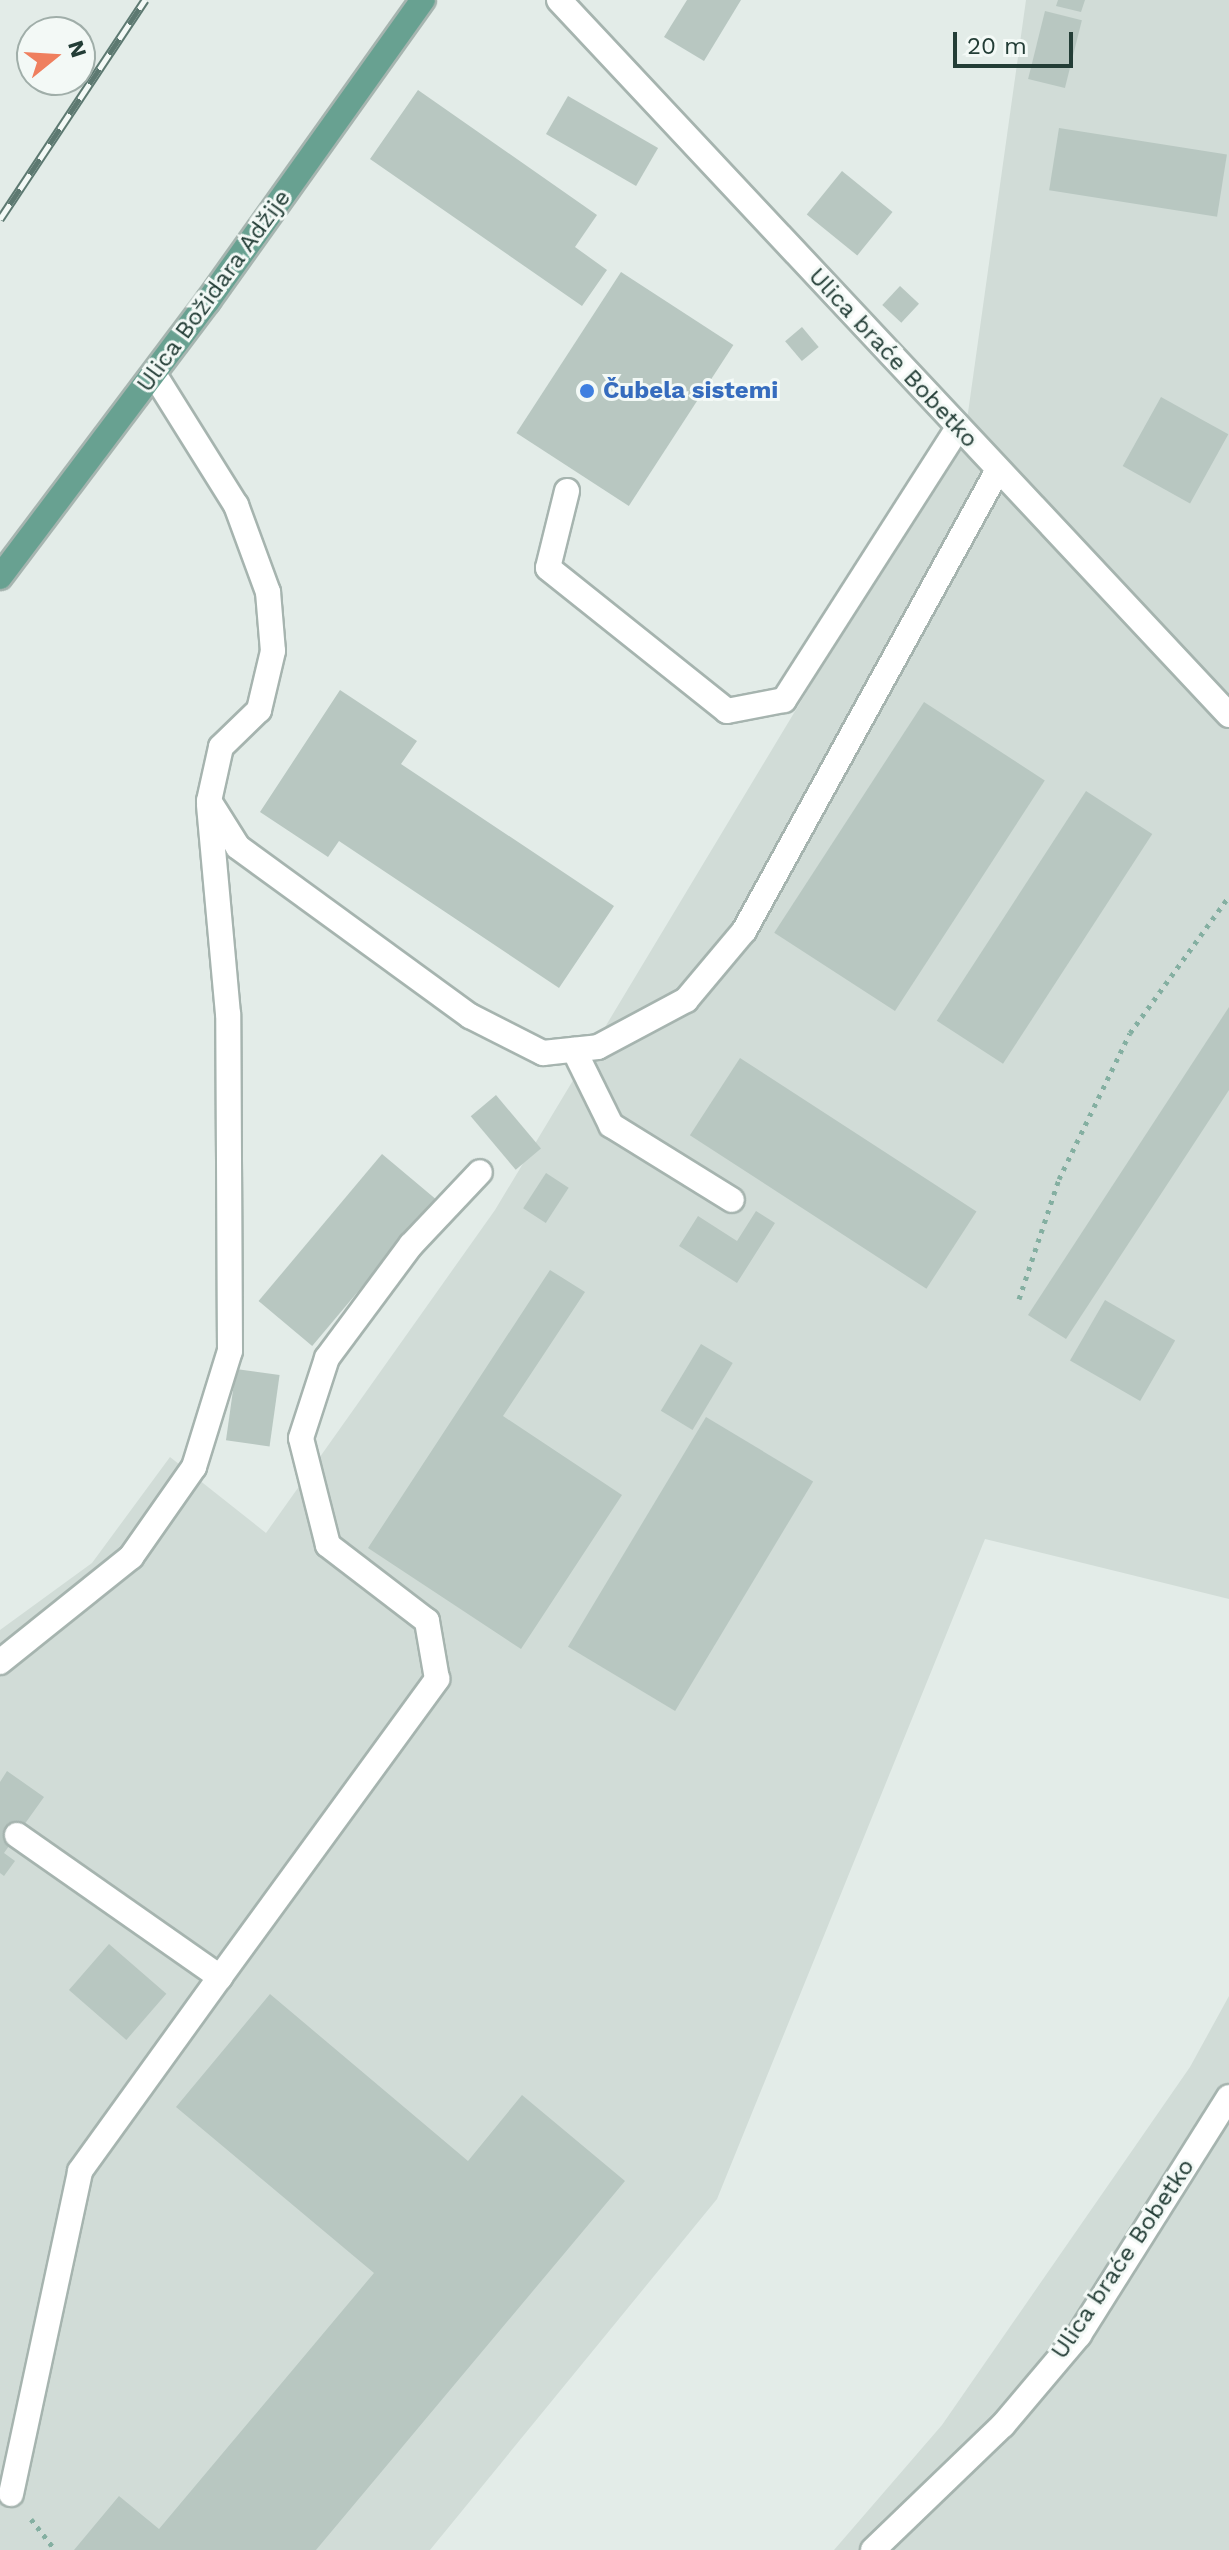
<!DOCTYPE html>
<html>
<head>
<meta charset="utf-8">
<style>
	body { margin:0 }
	#map { position:relative; width:1229px; height:2550px; overflow:hidden; background:#e3ece8; font-family:"Work Sans",sans-serif }
	div>[style] { position:absolute }
	[style*='--x'] { left:calc(var(--x)*1px); top:calc(var(--y)*1px); width:calc(var(--w)*1px); rotate:calc(var(--a)*1deg) }
	.built>* { inset:0; background:#d1dcd7 }
	.building>* { inset:0; background:#b8c7c1; transform-origin:0 0 }
	.path>* { height:5px; margin-top:-2.5px; transform-origin:0; background:repeating-linear-gradient(90deg,#84afa1 0 4px,transparent 0 10px) }
	.roads { filter:drop-shadow(2px 0 #a6b4af) drop-shadow(-2px 0 #a6b4af) drop-shadow(0 2px #a6b4af) drop-shadow(0 -2px #a6b4af) }
	.minor>* { height:24px; margin:-12px; padding:0 12px; transform-origin:12px; border-radius:12px; background:#fff }
	.major>* { height:24px; margin:-12px; padding:0 12px; transform-origin:12px; border-radius:12px; background:#68a191 }
	.rail>* { height:9px; margin-top:-4.5px; transform-origin:0; background:repeating-linear-gradient(90deg,#f3f9f6 0 18px,#5d7971 0 36px); box-sizing:border-box; border-block:2px solid #5d7971 }
	.dots>* { width:22px; height:22px; translate:-50% -50%; box-sizing:border-box; border:4px solid #f3f9f6; border-radius:50% }
	span { translate:-50% -50%; white-space:nowrap; text-align:center; line-height:1.15; -webkit-text-stroke:6px #f3f9f6; paint-order:stroke }
	.street-label { font-size:24px; color:#233d36 }
	.shop-label { font-size:24px; color:#366cbe; font-weight:700 }
	.left { translate:0 -50%; text-align:left }
	.north { position:absolute; left:16px; top:16px; width:80px; height:80px; box-sizing:border-box; background:#f3f9f6; border:2px solid #a0aea9; border-radius:50%; rotate:72deg; font-size:22px; font-weight:700; line-height:32px; text-align:center; color:#233d36 }
	.north::after { content:''; display:block; margin:auto; width:28px; height:36px; background:#ef7f5e; clip-path:polygon(50% 0,100% 100%,50% 72%,0 100%) }
	.scale { position:absolute; left:953px; top:32px; width:120px; height:36px; box-sizing:border-box; border:4px solid #233d36; border-top:0; padding-left:10px; font-size:24px; line-height:28px; white-space:nowrap; color:#233d36; -webkit-text-stroke:6px #f3f9f6; paint-order:stroke }
</style>
</head>
<body>
<div id="map">
	<div class="built">
		<div style="clip-path:polygon(1026px 0,1229px 0,1229px 1599px,985px 1539px,717px 2199px,430px 2550px,0 2550px,0 1630px,92px 1563px,170px 1457px,266px 1533px,495px 1210px,966px 427px)"></div>
		<div style="clip-path:polygon(1229px 1996px,1229px 2550px,834px 2550px,942px 2425px,1190px 2067px)"></div>
	</div>
	<div class="building">
		<div style="clip-path:polygon(687px 0,741px 0,704px 61px,664px 37px)"></div>
		<div style="clip-path:polygon(1058px 0,1085px 0,1081px 12px,1056px 6px)"></div>
		<div style="left:1045px;top:11px;width:38px;height:70px;rotate:14deg"></div>
		<div style="clip-path:polygon(418px 90px,597px 215px,575px 247px,607px 270px,582px 306px,370px 159px)"></div>
		<div style="left:568px;top:96px;width:104px;height:44px;rotate:30deg"></div>
		<div style="left:1059px;top:128px;width:170px;height:63px;rotate:9deg"></div>
		<div style="left:842px;top:171px;width:65px;height:56px;rotate:39deg"></div>
		<div style="left:621px;top:272px;width:134px;height:192px;rotate:33deg"></div>
		<div style="left:900px;top:286px;width:26px;height:26px;rotate:43deg"></div>
		<div style="left:802px;top:327px;width:26px;height:22px;rotate:50deg"></div>
		<div style="left:1161px;top:397px;width:77px;height:79px;rotate:29deg"></div>
		<div style="clip-path:polygon(340px 690px,417px 741px,401px 764px,614px 906px,559px 988px,339px 841px,328px 857px,260px 812px)"></div>
		<div style="left:924px;top:702px;width:144px;height:275px;rotate:33deg"></div>
		<div style="left:1086px;top:791px;width:79px;height:274px;rotate:33deg"></div>
		<div style="clip-path:polygon(1229px 1007px,1229px 1090px,1066px 1339px,1028px 1315px)"></div>
		<div style="left:740px;top:1058px;width:282px;height:92px;rotate:33deg"></div>
		<div style="left:496px;top:1095px;width:70px;height:33px;rotate:50deg"></div>
		<div style="left:382px;top:1154px;width:70px;height:192px;rotate:40deg"></div>
		<div style="left:546px;top:1173px;width:27px;height:42px;rotate:33deg"></div>
		<div style="clip-path:polygon(756px 1211px,775px 1223px,737px 1283px,679px 1246px,698px 1216px,737px 1241px)"></div>
		<div style="clip-path:polygon(550px 1270px,585px 1292px,503px 1416px,622px 1495px,521px 1649px,368px 1548px)"></div>
		<div style="left:1105px;top:1300px;width:81px;height:70px;rotate:30deg"></div>
		<div style="left:701px;top:1344px;width:37px;height:78px;rotate:31deg"></div>
		<div style="left:236px;top:1369px;width:44px;height:72px;rotate:8deg"></div>
		<div style="left:706px;top:1417px;width:125px;height:268px;rotate:31deg"></div>
		<div style="clip-path:polygon(7px 1771px,44px 1797px,4px 1853px,15px 1861px,4px 1876px,0 1873px,0 1782px)"></div>
		<div style="left:109px;top:1944px;width:76px;height:61px;rotate:41deg"></div>
		<div style="clip-path:polygon(270px 1994px,468px 2161px,522px 2095px,625px 2181px,316px 2550px,74px 2550px,119px 2496px,159px 2529px,374px 2273px,176px 2107px)"></div>
	</div>
	<div class="path">
		<div style="--x:1019;--y:1299;--w:126;--a:-71.6"></div>
		<div style="--x:1059;--y:1179;--w:162;--a:-64.1"></div>
		<div style="--x:1130;--y:1033;--w:169;--a:-54.1"></div>
		<div style="--x:31;--y:2519;--w:39;--a:52"></div>
	</div>
	<div class="roads">
		<div class="minor">
			<div style="--x:559;--y:0;--w:980;--a:46.86"></div>
			<div style="--x:154;--y:374;--w:155;--a:58"></div>
			<div style="--x:236;--y:505;--w:93;--a:69.8"></div>
			<div style="--x:268;--y:592;--w:59;--a:85.2"></div>
			<div style="--x:273;--y:651;--w:61;--a:103.3"></div>
			<div style="--x:259;--y:710;--w:53;--a:135.8"></div>
			<div style="--x:221;--y:747;--w:55;--a:102.5"></div>
			<div style="--x:209;--y:801;--w:54;--a:57.8"></div>
			<div style="--x:238;--y:847;--w:287;--a:36.1"></div>
			<div style="--x:470;--y:1016;--w:82;--a:26.9"></div>
			<div style="--x:543;--y:1053;--w:55;--a:-6.2"></div>
			<div style="--x:598;--y:1047;--w:100;--a:-28.1"></div>
			<div style="--x:686;--y:1000;--w:90;--a:-50"></div>
			<div style="--x:744;--y:931;--w:526;--a:-61.15"></div>
			<div style="--x:567;--y:491;--w:79;--a:103.9"></div>
			<div style="--x:548;--y:568;--w:229;--a:38.6"></div>
			<div style="--x:727;--y:711;--w:58;--a:-10.9"></div>
			<div style="--x:784;--y:700;--w:323;--a:-57.4"></div>
			<div style="--x:574;--y:1050;--w:84;--a:63.7"></div>
			<div style="--x:611;--y:1125;--w:142;--a:31.8"></div>
			<div style="--x:0;--y:1662;--w:168;--a:-38.7"></div>
			<div style="--x:131;--y:1557;--w:110;--a:-55"></div>
			<div style="--x:194;--y:1467;--w:121;--a:-72.8"></div>
			<div style="--x:230;--y:1351;--w:337;--a:-90.3"></div>
			<div style="--x:228;--y:1014;--w:209;--a:-95.2"></div>
			<div style="--x:17;--y:1835;--w:248;--a:35"></div>
			<div style="--x:220;--y:1977;--w:369;--a:-53.9"></div>
			<div style="--x:437;--y:1679;--w:59;--a:-99.8"></div>
			<div style="--x:427;--y:1621;--w:125;--a:-142.5"></div>
			<div style="--x:328;--y:1545;--w:110;--a:-104.2"></div>
			<div style="--x:301;--y:1438;--w:84;--a:-72"></div>
			<div style="--x:327;--y:1358;--w:141;--a:-53.4"></div>
			<div style="--x:411;--y:1245;--w:100;--a:-46.6"></div>
			<div style="--x:11;--y:2494;--w:330;--a:-77.9"></div>
			<div style="--x:80;--y:2171;--w:239;--a:-54.2"></div>
			<div style="--x:873;--y:2550;--w:180;--a:-43.9"></div>
			<div style="--x:1003;--y:2425;--w:118;--a:-49.8"></div>
			<div style="--x:1079;--y:2335;--w:281;--a:-57.8"></div>
		</div>
		<div class="major">
			<div style="--x:0;--y:577;--w:346;--a:-53"></div>
			<div style="--x:208;--y:301;--w:370;--a:-54.5"></div>
		</div>
	</div>
	<div class="rail">
		<div style="--x:0;--y:219;--w:263;--a:-56.5"></div>
	</div>
	<div class="dots">
		<div style="left:587px;top:391px;background:#3f7fe0"></div>
	</div>
	<div class="street-label">
		<span style="left:214px;top:291px;rotate:-54deg">Ulica Božidara Adžije</span>
		<span style="left:893px;top:358px;rotate:47deg">Ulica braće Bobetko</span>
		<span style="left:1123px;top:2259px;rotate:-56deg">Ulica braće Bobetko</span>
	</div>
	<div class="shop-label">
		<span class="left" style="left:603px;top:391px">Čubela sistemi</span>
	</div>
	<div class="north">N</div>
	<div class="scale">20 m</div>
</div>
</body>
</html>
